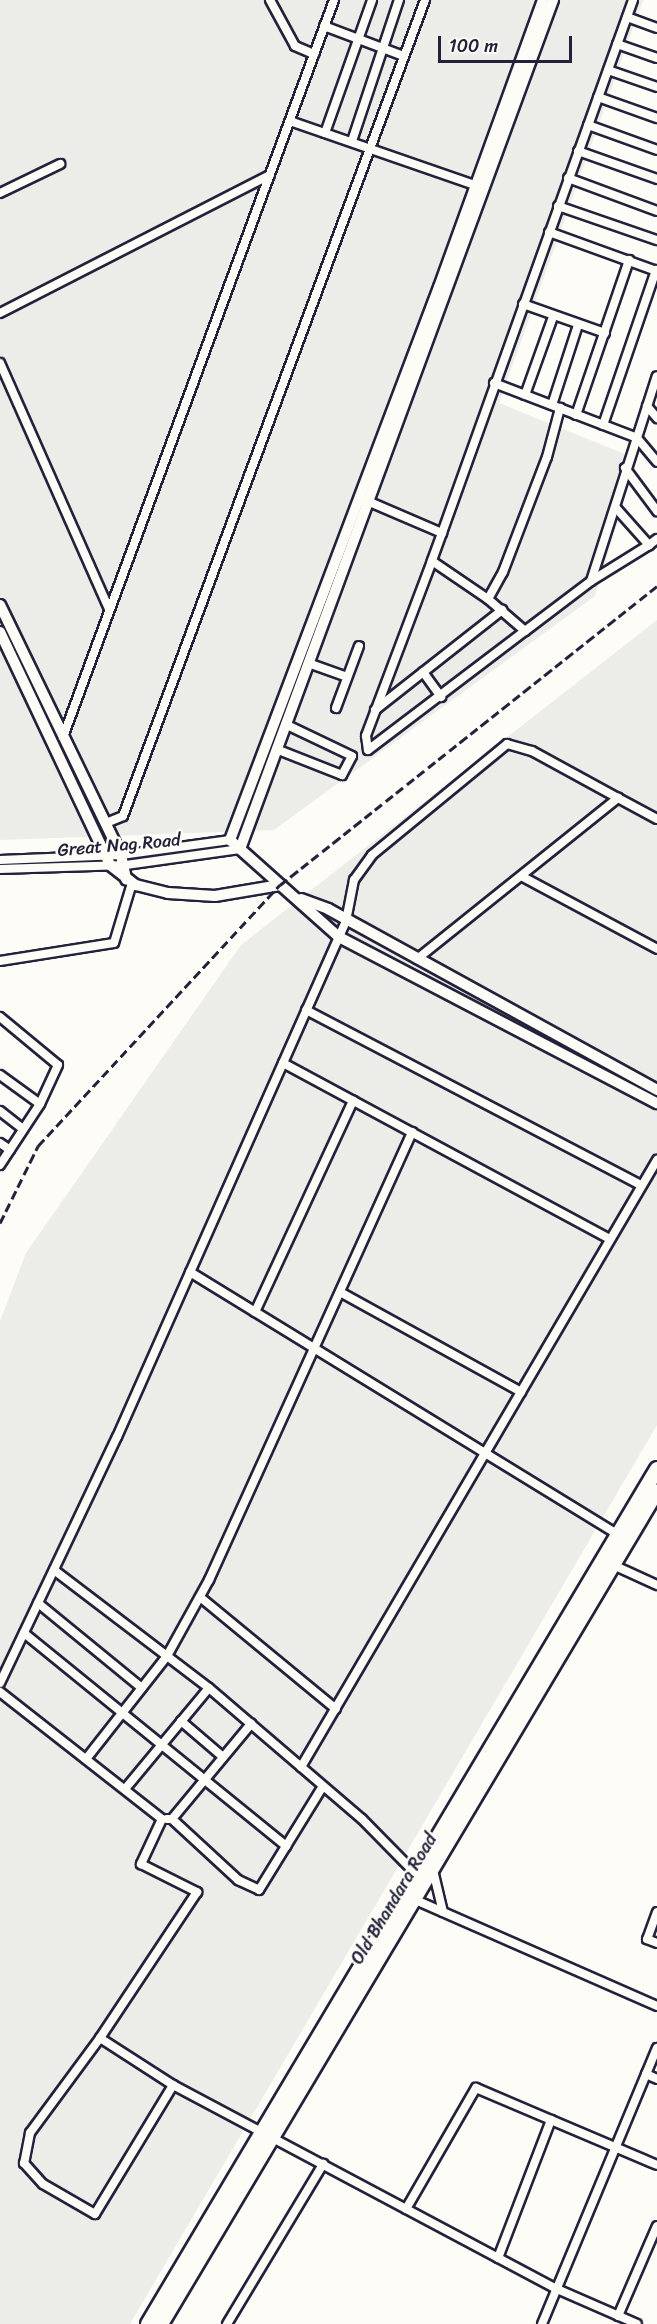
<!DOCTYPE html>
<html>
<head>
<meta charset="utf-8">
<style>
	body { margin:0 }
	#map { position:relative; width:657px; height:2324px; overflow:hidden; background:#fdfcf7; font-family:Sriracha,sans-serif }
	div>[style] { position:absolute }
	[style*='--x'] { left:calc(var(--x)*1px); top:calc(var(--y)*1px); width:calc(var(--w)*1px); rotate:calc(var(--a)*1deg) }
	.built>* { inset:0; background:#ecece9 }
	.roads { filter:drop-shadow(2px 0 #22223b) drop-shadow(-2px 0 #22223b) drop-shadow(0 2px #22223b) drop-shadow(0 -2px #22223b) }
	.minor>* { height:8px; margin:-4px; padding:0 4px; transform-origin:4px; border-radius:4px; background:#fdfcf7 }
	.tertiary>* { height:10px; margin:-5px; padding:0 5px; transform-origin:5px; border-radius:5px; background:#fdfcf7 }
	.secondary>* { height:10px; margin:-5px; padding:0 5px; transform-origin:5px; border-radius:5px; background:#fdfcf7 }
	.trunk>* { height:14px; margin:-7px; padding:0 7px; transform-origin:7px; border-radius:7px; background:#fdfcf7 }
	.rail>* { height:3px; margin-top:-1.5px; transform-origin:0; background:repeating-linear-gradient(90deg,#22223b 0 9px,transparent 0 13.5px) }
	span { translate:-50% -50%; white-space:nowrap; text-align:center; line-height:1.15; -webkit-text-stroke:5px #fdfcf7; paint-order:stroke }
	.street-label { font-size:18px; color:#22223b }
	.scale { position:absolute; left:438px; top:36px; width:134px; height:27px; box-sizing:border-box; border:3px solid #22223b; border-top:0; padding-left:8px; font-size:18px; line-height:21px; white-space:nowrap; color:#22223b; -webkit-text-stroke:4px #fdfcf7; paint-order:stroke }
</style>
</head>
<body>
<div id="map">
	<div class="built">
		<div style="clip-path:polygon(0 0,643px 0,499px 403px,637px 459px,595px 596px,274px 830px,0 840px)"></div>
		<div style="clip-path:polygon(657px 620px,657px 1425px,130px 2324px,0 2324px,0 1321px,26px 1253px,241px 945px)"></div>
	</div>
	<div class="roads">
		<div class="minor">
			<div style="--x:270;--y:0;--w:52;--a:61.5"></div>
			<div style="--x:295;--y:46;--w:21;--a:23"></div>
			<div style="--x:627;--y:17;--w:32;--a:20"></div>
			<div style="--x:324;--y:26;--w:85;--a:20.6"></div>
			<div style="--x:617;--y:44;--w:42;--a:19.3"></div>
			<div style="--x:608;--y:70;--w:52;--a:19.1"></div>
			<div style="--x:598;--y:97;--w:63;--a:19.6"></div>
			<div style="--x:290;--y:121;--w:196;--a:19.1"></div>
			<div style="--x:588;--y:125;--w:73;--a:19.9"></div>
			<div style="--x:325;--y:133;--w:141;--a:-70.5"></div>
			<div style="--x:352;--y:141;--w:149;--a:-71.6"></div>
			<div style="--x:578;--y:151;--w:84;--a:19.5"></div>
			<div style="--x:568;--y:178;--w:95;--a:20.3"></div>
			<div style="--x:0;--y:193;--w:67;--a:-25.8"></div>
			<div style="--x:558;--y:206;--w:105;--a:19"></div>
			<div style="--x:549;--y:232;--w:115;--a:19.9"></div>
			<div style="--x:523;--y:304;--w:87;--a:19.5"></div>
			<div style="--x:0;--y:313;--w:303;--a:-27.1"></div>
			<div style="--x:0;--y:363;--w:269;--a:66.1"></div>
			<div style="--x:494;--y:383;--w:153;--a:21"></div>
			<div style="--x:637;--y:438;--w:31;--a:50"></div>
			<div style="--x:525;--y:395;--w:83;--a:-70.3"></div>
			<div style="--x:552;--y:405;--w:84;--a:-72"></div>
			<div style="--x:647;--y:406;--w:16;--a:50"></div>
			<div style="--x:576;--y:415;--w:164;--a:-71.1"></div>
			<div style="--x:603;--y:425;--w:164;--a:-71.1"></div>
			<div style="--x:625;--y:468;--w:54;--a:53.3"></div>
			<div style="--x:365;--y:500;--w:84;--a:23.2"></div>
			<div style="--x:442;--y:533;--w:30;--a:110"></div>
			<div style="--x:432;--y:561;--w:68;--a:34.2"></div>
			<div style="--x:488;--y:599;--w:49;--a:40.9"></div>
			<div style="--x:525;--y:631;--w:83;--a:-37.1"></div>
			<div style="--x:616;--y:508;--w:50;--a:48.3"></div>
			<div style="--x:649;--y:545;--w:10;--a:-37"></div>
			<div style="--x:442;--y:533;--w:566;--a:-70.28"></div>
			<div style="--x:649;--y:545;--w:68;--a:148.2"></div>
			<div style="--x:591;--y:581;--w:215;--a:-72.2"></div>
			<div style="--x:432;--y:561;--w:187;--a:110.7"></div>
			<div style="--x:366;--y:736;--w:14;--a:82"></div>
			<div style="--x:368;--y:750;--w:197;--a:-37.2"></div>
			<div style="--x:488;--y:599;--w:31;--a:-61"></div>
			<div style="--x:503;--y:572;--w:123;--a:-69.1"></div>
			<div style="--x:547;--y:457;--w:51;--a:-75.1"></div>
			<div style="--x:308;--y:663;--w:41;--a:19.7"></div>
			<div style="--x:423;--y:672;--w:31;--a:54"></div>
			<div style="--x:336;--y:708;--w:66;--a:-69.6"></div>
			<div style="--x:375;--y:710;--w:162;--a:-38.2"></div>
			<div style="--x:63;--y:737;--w:785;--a:-69.81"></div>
			<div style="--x:276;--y:749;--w:71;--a:21.5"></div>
			<div style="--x:342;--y:775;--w:21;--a:-62"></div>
			<div style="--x:352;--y:756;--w:74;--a:-154.5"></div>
			<div style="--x:106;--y:823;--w:18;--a:-22"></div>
			<div style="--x:123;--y:816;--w:870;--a:-69.69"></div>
			<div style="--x:0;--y:860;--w:121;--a:-2.4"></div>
			<div style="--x:121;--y:855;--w:110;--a:-7.8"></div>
			<div style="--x:0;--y:869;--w:126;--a:-1.8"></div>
			<div style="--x:126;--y:865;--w:115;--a:-8"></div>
			<div style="--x:523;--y:877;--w:152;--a:28.2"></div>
			<div style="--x:417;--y:959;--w:258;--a:-38.7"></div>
			<div style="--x:618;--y:798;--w:44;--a:28.3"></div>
			<div style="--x:0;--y:961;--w:115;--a:-9"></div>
			<div style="--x:114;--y:943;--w:63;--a:-73.3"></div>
			<div style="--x:306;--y:1010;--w:378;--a:27.6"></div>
			<div style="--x:0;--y:1017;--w:75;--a:39.6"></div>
			<div style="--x:58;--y:1065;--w:43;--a:114.8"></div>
			<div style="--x:40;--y:1104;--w:73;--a:123.3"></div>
			<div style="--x:283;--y:1063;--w:369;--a:28.3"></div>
			<div style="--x:0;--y:1075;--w:49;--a:35.9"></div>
			<div style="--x:0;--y:1111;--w:29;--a:38"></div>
			<div style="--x:0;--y:1143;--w:12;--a:35"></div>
			<div style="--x:190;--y:1272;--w:507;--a:31.53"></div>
			<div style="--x:340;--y:1292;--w:207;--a:28.9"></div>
			<div style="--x:255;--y:1312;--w:233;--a:-65.1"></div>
			<div style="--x:611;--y:1564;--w:51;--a:24.5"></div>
			<div style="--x:54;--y:1570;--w:195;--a:37.3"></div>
			<div style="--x:209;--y:1688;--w:201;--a:40.6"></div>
			<div style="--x:362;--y:1819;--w:80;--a:45.5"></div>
			<div style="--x:200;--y:1597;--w:176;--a:39.5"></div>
			<div style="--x:38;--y:1603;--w:134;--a:39.3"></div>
			<div style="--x:24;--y:1633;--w:338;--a:39.1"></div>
			<div style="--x:0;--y:1683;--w:272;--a:-64.6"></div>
			<div style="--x:117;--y:1437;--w:565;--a:-66.07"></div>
			<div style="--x:346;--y:921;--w:42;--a:-79"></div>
			<div style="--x:354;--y:880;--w:31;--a:-54"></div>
			<div style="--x:372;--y:855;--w:175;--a:-39.4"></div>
			<div style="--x:507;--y:744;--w:26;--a:16"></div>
			<div style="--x:532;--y:751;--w:98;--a:28.7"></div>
			<div style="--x:0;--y:1692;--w:206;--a:38.1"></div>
			<div style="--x:162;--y:1819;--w:50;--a:115"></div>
			<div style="--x:141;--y:1864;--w:63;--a:26.6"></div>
			<div style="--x:197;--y:1892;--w:175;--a:123.6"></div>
			<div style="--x:100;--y:2038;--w:87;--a:32.8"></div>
			<div style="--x:173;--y:2085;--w:435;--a:28"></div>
			<div style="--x:557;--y:2289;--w:87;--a:23.6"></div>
			<div style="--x:181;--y:1721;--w:55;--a:40.6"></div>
			<div style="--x:86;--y:1759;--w:131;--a:-51.8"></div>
			<div style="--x:167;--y:1656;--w:87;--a:-61.1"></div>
			<div style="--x:209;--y:1580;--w:492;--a:-65.6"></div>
			<div style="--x:301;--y:1767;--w:704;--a:-59.61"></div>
			<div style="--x:125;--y:1789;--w:131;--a:-50.3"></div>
			<div style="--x:167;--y:1819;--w:5;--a:0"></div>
			<div style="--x:172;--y:1819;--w:124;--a:-50.3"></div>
			<div style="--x:172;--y:1819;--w:90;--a:42.7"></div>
			<div style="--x:238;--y:1880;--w:23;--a:25"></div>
			<div style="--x:259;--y:1890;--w:122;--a:-58.4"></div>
			<div style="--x:433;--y:1870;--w:43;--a:76.6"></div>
			<div style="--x:411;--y:1898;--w:269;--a:23.7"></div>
			<div style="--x:657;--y:1912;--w:29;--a:110"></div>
			<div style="--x:647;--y:1939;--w:11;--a:22"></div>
			<div style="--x:100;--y:2038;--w:118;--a:126.4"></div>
			<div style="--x:30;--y:2133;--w:31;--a:101"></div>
			<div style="--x:24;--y:2163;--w:28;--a:48"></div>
			<div style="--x:43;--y:2184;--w:60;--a:30"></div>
			<div style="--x:95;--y:2214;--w:151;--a:-58.8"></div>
			<div style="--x:646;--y:2074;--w:12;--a:24"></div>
			<div style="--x:406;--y:2209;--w:140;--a:-60"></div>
			<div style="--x:476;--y:2088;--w:82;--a:23.1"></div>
			<div style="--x:498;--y:2258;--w:148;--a:-69"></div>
			<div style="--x:551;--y:2120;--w:115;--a:23"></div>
			<div style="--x:618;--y:2316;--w:98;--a:-66.6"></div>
			<div style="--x:227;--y:2324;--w:187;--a:-59"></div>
			<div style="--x:542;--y:2324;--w:299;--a:-67.4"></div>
		</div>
		<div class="tertiary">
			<div style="--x:0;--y:605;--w:278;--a:64.2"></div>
			<div style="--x:121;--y:855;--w:25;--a:78"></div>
			<div style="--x:0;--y:632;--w:258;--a:64.7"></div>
			<div style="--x:110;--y:865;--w:33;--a:38"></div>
			<div style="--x:136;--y:885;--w:33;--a:14"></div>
			<div style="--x:168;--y:893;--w:47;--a:3.7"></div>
			<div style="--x:215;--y:896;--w:66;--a:-9.6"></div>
		</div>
		<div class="secondary">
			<div style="--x:543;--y:0;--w:305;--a:109.9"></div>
			<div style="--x:439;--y:287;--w:591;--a:110.7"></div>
			<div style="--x:230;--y:840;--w:146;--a:41.7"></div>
			<div style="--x:339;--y:937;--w:359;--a:27.6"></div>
			<div style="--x:240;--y:849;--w:905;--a:-69.76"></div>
			<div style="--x:301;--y:899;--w:29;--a:20"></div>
			<div style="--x:328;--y:909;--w:376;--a:28.8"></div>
		</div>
		<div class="trunk">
			<div style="--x:148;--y:2324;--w:995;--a:-59.23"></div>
			<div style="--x:161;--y:2324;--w:969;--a:-59.23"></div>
		</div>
	</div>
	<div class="rail">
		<div style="--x:0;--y:1223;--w:86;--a:-63.7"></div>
		<div style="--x:38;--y:1146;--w:356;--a:-47.2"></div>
		<div style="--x:280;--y:885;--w:481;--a:-38.4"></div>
	</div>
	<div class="street-label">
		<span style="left:119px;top:845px;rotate:-5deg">Great Nag Road</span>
		<span style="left:394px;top:1899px;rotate:-59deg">Old Bhandara Road</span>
	</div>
	<div class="scale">100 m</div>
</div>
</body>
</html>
